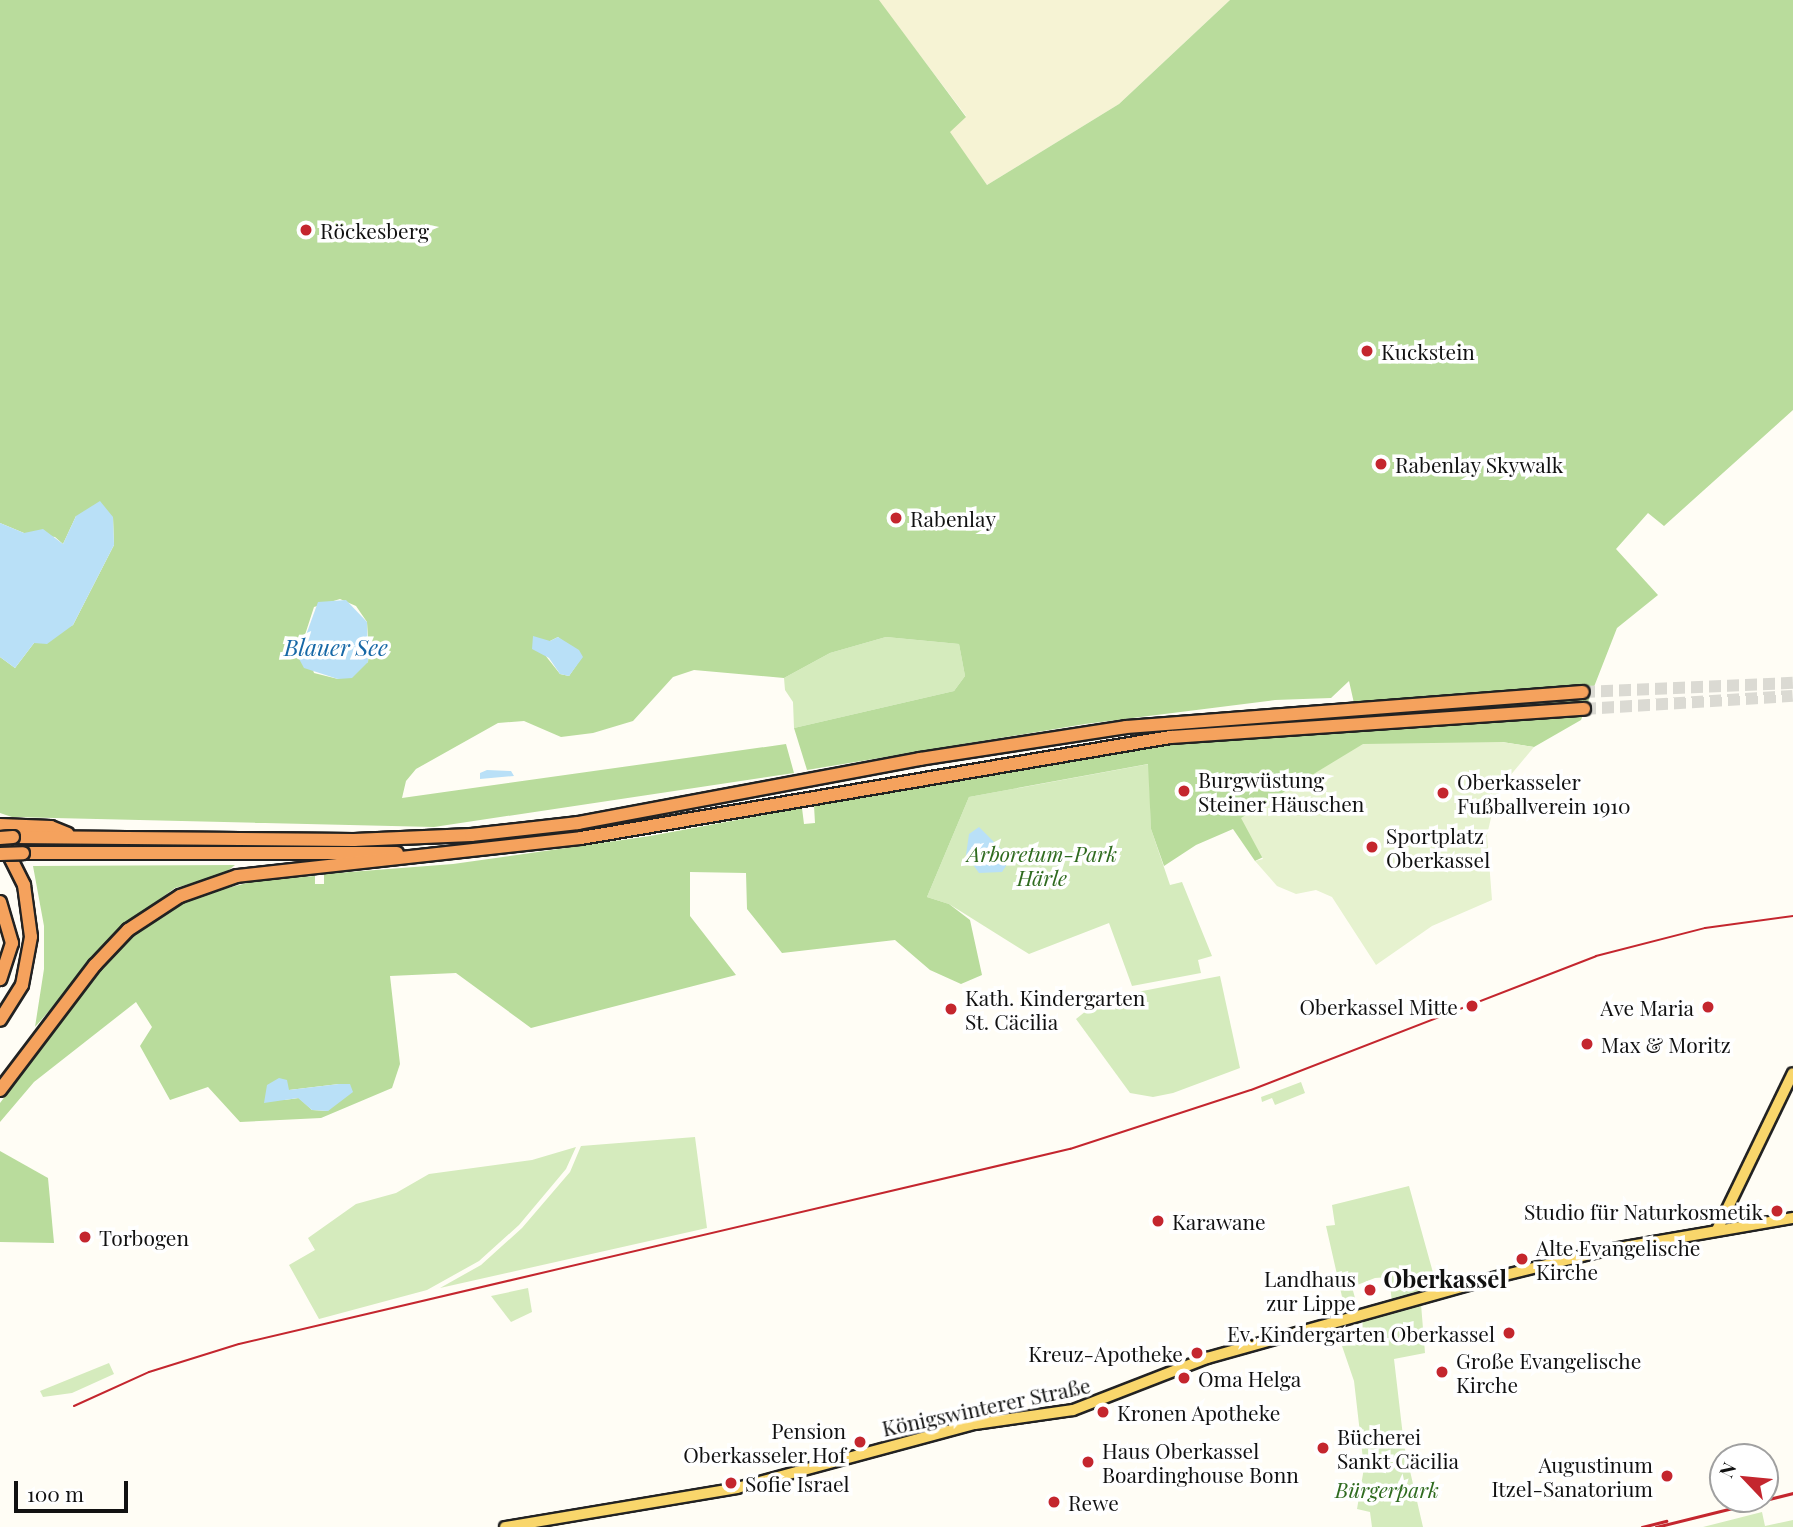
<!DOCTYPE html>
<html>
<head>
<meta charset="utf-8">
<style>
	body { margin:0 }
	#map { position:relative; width:1793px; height:1527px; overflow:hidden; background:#fffdf5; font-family:"Playfair Display",serif }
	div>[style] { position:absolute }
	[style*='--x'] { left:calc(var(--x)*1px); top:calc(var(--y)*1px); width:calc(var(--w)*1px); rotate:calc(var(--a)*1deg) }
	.farmland>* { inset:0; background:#f6f3d4 }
	.green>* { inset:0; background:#d5ebbd }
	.forest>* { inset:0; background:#b9dc9c }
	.pitch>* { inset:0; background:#e6f2cf }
	.water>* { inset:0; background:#b9e0f7 }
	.highway-tunnel>* { height:12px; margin-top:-6px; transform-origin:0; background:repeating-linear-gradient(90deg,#dbdad3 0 12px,transparent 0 18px) }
	.roads { filter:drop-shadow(2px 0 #222) drop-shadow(-2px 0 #222) drop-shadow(0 2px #222) drop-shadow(0 -2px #222) }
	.major>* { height:10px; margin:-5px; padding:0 5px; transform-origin:5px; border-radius:5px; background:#f9d66b }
	.highway>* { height:12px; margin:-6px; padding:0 6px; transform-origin:6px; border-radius:6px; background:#f5a25d }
	.tram>* { height:2px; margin:-1px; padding:0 1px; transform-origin:1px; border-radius:1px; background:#c4262e }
	.rail>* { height:2.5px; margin:-1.25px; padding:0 1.25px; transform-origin:1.25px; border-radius:1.25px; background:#c4262e }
	.bridges { filter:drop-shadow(2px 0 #222) drop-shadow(-2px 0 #222) drop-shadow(0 2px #222) drop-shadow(0 -2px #222) }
	.highway-bridge>* { height:12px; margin:-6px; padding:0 6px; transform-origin:6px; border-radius:6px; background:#f5a25d }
	.dots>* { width:19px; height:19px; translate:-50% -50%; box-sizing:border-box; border:4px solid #fff; border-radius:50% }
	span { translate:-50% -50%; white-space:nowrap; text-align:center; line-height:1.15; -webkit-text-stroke:7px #fff; paint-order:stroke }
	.poi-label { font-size:21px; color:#111 }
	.left { translate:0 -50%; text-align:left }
	.right { translate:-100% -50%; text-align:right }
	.park-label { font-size:21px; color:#2f6b1f; font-style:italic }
	.street-label { font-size:21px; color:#111 }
	.water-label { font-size:23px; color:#1768a6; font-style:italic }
	.quarter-label { font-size:24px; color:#111; font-weight:700 }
	.north { position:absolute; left:1709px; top:1443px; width:70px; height:70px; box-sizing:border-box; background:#fff; border:2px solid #a0a0a0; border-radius:50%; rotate:296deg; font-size:19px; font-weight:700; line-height:28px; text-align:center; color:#111 }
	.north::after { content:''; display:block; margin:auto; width:24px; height:32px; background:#c4262e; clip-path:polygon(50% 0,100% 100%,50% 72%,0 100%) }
	.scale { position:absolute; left:14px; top:1481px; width:114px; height:32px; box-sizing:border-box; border:4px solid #111; border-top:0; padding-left:9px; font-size:21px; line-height:24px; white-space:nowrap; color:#111; -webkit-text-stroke:5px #fff; paint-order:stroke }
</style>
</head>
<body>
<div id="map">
	<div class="farmland">
		<div style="clip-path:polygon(878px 0,1230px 0,1119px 104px,987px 185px,949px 132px,966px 116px)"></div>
	</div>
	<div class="green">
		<div style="clip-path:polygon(886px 637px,959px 644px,965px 676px,954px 691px,794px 728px,793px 702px,785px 690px,784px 678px,830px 653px)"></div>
		<div style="clip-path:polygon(1149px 764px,1151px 829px,1170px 885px,1182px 882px,1212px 956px,1198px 960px,1201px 973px,1132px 986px,1109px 923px,1029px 954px,949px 904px,927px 897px,969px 797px)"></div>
		<div style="clip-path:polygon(1220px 976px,1240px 1068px,1173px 1093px,1153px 1097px,1130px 1093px,1076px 1019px,1101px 999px)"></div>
		<div style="clip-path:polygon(1301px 1082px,1305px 1093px,1275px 1105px,1272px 1098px,1262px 1102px,1261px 1097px)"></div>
		<div style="clip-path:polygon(695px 1137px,707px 1228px,440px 1288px,481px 1265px,522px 1228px,570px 1172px,581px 1146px)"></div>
		<div style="clip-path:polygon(576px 1147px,566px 1169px,519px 1225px,479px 1261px,427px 1290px,319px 1319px,289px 1265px,315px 1250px,308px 1238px,356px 1204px,396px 1193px,429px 1174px,532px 1160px)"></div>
		<div style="clip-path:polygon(1409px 1186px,1437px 1287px,1392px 1302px,1389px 1277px,1375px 1278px,1352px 1287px,1355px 1298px,1343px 1301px,1326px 1226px,1335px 1225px,1332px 1205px)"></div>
		<div style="clip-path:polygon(528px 1288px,532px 1312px,511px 1322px,491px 1296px)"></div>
		<div style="clip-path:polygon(1421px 1304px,1425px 1353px,1394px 1359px,1404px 1445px,1423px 1527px,1372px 1527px,1370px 1512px,1357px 1509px,1364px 1468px,1354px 1381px,1342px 1346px,1359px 1342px,1355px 1324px)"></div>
		<div style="clip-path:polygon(109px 1363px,114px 1374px,72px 1393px,43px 1397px,40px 1391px)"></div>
		<div style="clip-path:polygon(1762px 1512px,1765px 1526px,1793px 1520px,1793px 1527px,1703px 1527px)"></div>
	</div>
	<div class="forest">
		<div style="clip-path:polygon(evenodd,0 0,879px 0,966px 117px,950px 132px,987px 185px,1119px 104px,1230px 0,1793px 0,1793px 410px,1664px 526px,1648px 513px,1616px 549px,1658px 595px,1617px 628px,1581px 720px,1534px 747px,1502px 742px,1255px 861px,1233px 829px,1196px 845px,1164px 866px,1151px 829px,1148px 764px,969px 797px,927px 897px,949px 904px,970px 920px,982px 975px,961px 984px,930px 970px,895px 940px,782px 953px,747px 909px,746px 873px,690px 872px,690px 916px,736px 975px,531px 1028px,456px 973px,390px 976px,400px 1064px,392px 1088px,321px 1118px,240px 1122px,208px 1087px,170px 1100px,140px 1046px,152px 1027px,136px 1002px,34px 1082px,0 1122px,0 1103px,106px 962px,135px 931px,175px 905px,212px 892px,255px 881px,315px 876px,315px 884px,324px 884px,324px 874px,453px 864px,650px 836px,802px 808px,804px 824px,815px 823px,814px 806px,912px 786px,1145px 747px,1360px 730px,1349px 681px,1331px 698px,1275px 700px,1085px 724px,807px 770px,794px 728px,954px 691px,965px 676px,959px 644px,886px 637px,830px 653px,784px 678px,694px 670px,673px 677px,633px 721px,593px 733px,561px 737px,524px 721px,498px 723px,416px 769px,406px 781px,402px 798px,786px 744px,794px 773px,434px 827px,12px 817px,0 813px,0 657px,15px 668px,34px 643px,73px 625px,114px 545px,113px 517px,76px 516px,63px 544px,55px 537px,24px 533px,0 523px,0 0,340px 599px,356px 606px,367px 622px,369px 653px,368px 662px,338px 679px,314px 673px,303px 641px,314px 607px,340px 599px,0 0,558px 637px,582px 657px,569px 676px,560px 674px,545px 655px,550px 641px,558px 637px,0 0,339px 1084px,328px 1111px,312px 1110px,299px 1098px,284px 1100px,289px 1090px,339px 1084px)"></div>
		<div style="clip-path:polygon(235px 865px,224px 874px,175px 888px,125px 924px,35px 1027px,44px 969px,44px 926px,33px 866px)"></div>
		<div style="clip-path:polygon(0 1151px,48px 1178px,54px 1243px,0 1242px)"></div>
	</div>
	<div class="pitch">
		<div style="clip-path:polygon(1502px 742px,1534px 747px,1504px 783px,1494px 805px,1487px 835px,1492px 900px,1432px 926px,1376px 965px,1332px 897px,1316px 890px,1296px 894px,1277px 886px,1255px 861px,1263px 859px,1241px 818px,1363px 744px)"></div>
	</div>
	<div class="water">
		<div style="clip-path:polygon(100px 501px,113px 517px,114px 545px,73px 625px,47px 644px,34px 643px,15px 668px,0 657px,0 523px,24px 533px,43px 529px,63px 544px,76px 516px)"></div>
		<div style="clip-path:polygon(346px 600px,367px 622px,368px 662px,352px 678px,338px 679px,304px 668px,298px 657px,318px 602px)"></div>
		<div style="clip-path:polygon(533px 636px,550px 641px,558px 637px,579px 650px,583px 657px,569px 676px,560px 674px,549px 658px,532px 649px)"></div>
		<div style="clip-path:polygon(487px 770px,511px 771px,514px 776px,480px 779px,480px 773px)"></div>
		<div style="clip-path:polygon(979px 827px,1003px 851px,1006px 866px,1002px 872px,979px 873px,966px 855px,969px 834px)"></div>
		<div style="clip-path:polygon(279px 1078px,287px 1080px,289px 1090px,339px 1084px,350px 1084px,353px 1092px,328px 1111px,312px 1110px,298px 1098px,264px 1103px,267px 1085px)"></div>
	</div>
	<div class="highway-tunnel">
		<div style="--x:1583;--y:692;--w:210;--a:-2.5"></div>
		<div style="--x:1584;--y:709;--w:209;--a:-3.6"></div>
	</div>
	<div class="roads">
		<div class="major">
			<div style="--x:1717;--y:1230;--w:174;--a:-64.2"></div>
			<div style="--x:505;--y:1527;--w:235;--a:-9.5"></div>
			<div style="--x:737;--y:1488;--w:246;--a:-15.1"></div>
			<div style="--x:975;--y:1424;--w:99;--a:-8.1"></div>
			<div style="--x:1073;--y:1410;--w:144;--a:-21.2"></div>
			<div style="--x:1207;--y:1358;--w:305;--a:-15.6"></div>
			<div style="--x:1501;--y:1276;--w:109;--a:-13.8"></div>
			<div style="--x:1607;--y:1250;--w:189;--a:-9.8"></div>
		</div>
		<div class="highway">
			<div style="--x:0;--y:825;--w:51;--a:2.2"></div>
			<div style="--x:51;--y:827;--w:18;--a:22"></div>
			<div style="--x:0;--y:837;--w:54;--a:63.4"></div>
			<div style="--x:24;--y:885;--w:52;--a:82.3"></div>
			<div style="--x:31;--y:937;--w:49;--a:100.6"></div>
			<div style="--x:22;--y:985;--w:41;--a:122.2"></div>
			<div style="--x:13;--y:837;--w:341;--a:0.5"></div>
			<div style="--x:354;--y:840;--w:117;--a:-2.4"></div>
			<div style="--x:471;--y:835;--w:108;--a:-6.4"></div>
			<div style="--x:578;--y:823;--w:348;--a:-10.6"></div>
			<div style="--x:920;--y:759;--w:208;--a:-8.8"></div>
			<div style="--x:1126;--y:727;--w:458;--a:-4.4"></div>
			<div style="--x:23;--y:853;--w:374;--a:0"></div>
			<div style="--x:0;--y:902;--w:43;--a:73.7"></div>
			<div style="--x:12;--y:943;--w:38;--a:108"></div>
			<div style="--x:0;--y:1090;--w:157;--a:-52.8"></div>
			<div style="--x:95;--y:965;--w:48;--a:-46.7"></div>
			<div style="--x:128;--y:930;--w:62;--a:-33.2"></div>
			<div style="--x:180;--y:896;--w:60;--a:-19.3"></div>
			<div style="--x:237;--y:876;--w:346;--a:-6.3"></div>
			<div style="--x:581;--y:838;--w:598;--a:-9.73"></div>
			<div style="--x:1170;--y:737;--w:415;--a:-3.9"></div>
		</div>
	</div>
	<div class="tram">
		<div style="--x:74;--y:1406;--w:82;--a:-24.4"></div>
		<div style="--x:149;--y:1372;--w:94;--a:-17.3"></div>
		<div style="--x:239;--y:1344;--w:854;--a:-13.21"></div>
		<div style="--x:1070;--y:1149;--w:190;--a:-18.1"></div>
		<div style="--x:1251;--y:1090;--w:370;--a:-21.2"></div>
		<div style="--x:1596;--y:956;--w:113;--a:-14.4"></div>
		<div style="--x:1705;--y:928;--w:89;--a:-7.8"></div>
	</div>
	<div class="rail">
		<div style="--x:1642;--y:1527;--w:25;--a:-14"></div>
		<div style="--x:1656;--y:1527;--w:141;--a:-13.9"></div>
	</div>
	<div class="bridges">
		<div class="highway-bridge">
			<div style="--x:0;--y:838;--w:13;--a:-4"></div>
			<div style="--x:0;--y:854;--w:23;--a:-2"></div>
		</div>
	</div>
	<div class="dots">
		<div style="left:306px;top:230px;background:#c4262e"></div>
		<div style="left:1367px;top:351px;background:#c4262e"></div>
		<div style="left:1381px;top:464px;background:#c4262e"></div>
		<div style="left:896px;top:518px;background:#c4262e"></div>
		<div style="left:1184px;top:791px;background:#c4262e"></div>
		<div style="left:1443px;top:793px;background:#c4262e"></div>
		<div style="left:1372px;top:847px;background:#c4262e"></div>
		<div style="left:1472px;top:1006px;background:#c4262e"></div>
		<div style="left:1708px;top:1007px;background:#c4262e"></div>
		<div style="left:951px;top:1009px;background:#c4262e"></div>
		<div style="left:1587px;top:1044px;background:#c4262e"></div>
		<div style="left:1777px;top:1211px;background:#c4262e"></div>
		<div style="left:1158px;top:1221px;background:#c4262e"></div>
		<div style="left:85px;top:1237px;background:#c4262e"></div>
		<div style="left:1522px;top:1259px;background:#c4262e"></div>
		<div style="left:1370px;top:1290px;background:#c4262e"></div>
		<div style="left:1509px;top:1333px;background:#c4262e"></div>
		<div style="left:1197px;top:1353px;background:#c4262e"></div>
		<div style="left:1442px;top:1372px;background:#c4262e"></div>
		<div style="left:1184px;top:1378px;background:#c4262e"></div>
		<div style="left:1103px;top:1412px;background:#c4262e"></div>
		<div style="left:860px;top:1442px;background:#c4262e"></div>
		<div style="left:1323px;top:1448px;background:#c4262e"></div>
		<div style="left:1088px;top:1462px;background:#c4262e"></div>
		<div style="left:1667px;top:1476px;background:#c4262e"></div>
		<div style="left:731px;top:1483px;background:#c4262e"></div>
		<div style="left:1054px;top:1502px;background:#c4262e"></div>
	</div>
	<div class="poi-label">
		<span class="left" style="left:320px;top:230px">Röckesberg</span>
		<span class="left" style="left:1381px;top:351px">Kuckstein</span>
		<span class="left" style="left:1395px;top:464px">Rabenlay Skywalk</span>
		<span class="left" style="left:910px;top:518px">Rabenlay</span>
		<span class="left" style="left:1198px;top:791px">Burgwüstung<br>Steiner Häuschen</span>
		<span class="left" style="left:1457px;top:793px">Oberkasseler<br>Fußballverein 1910</span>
		<span class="left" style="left:1386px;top:847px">Sportplatz<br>Oberkassel</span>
		<span class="left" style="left:965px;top:1009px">Kath. Kindergarten<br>St. Cäcilia</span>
		<span class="right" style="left:1458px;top:1006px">Oberkassel Mitte</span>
		<span class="right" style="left:1694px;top:1007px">Ave Maria</span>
		<span class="left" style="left:1601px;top:1044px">Max &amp; Moritz</span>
		<span class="right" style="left:1763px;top:1211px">Studio für Naturkosmetik</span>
		<span class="left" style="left:1172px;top:1221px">Karawane</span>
		<span class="left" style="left:99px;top:1237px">Torbogen</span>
		<span class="left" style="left:1536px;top:1259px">Alte Evangelische<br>Kirche</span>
		<span class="right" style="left:1356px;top:1290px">Landhaus<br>zur Lippe</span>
		<span class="right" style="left:1495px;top:1333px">Ev. Kindergarten Oberkassel</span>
		<span class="right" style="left:1183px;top:1353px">Kreuz-Apotheke</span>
		<span class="left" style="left:1456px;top:1372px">Große Evangelische<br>Kirche</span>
		<span class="left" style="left:1198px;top:1378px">Oma Helga</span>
		<span class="left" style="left:1117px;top:1412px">Kronen Apotheke</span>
		<span class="right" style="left:846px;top:1442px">Pension<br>Oberkasseler Hof</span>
		<span class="left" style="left:1337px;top:1448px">Bücherei<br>Sankt Cäcilia</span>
		<span class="left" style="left:1102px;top:1462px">Haus Oberkassel<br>Boardinghouse Bonn</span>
		<span class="right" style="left:1653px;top:1476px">Augustinum<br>Itzel-Sanatorium</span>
		<span class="left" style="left:745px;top:1483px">Sofie Israel</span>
		<span class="left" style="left:1068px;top:1502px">Rewe</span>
	</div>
	<div class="park-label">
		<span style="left:1042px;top:865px">Arboretum-Park<br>Härle</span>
		<span style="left:1387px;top:1489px">Bürgerpark</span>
	</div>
	<div class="street-label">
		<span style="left:986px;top:1406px;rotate:-12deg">Königswinterer Straße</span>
	</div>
	<div class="water-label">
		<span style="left:336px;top:647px">Blauer See</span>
	</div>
	<div class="quarter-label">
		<span style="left:1445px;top:1279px">Oberkassel</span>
	</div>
	<div class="north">N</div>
	<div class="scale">100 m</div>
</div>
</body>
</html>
